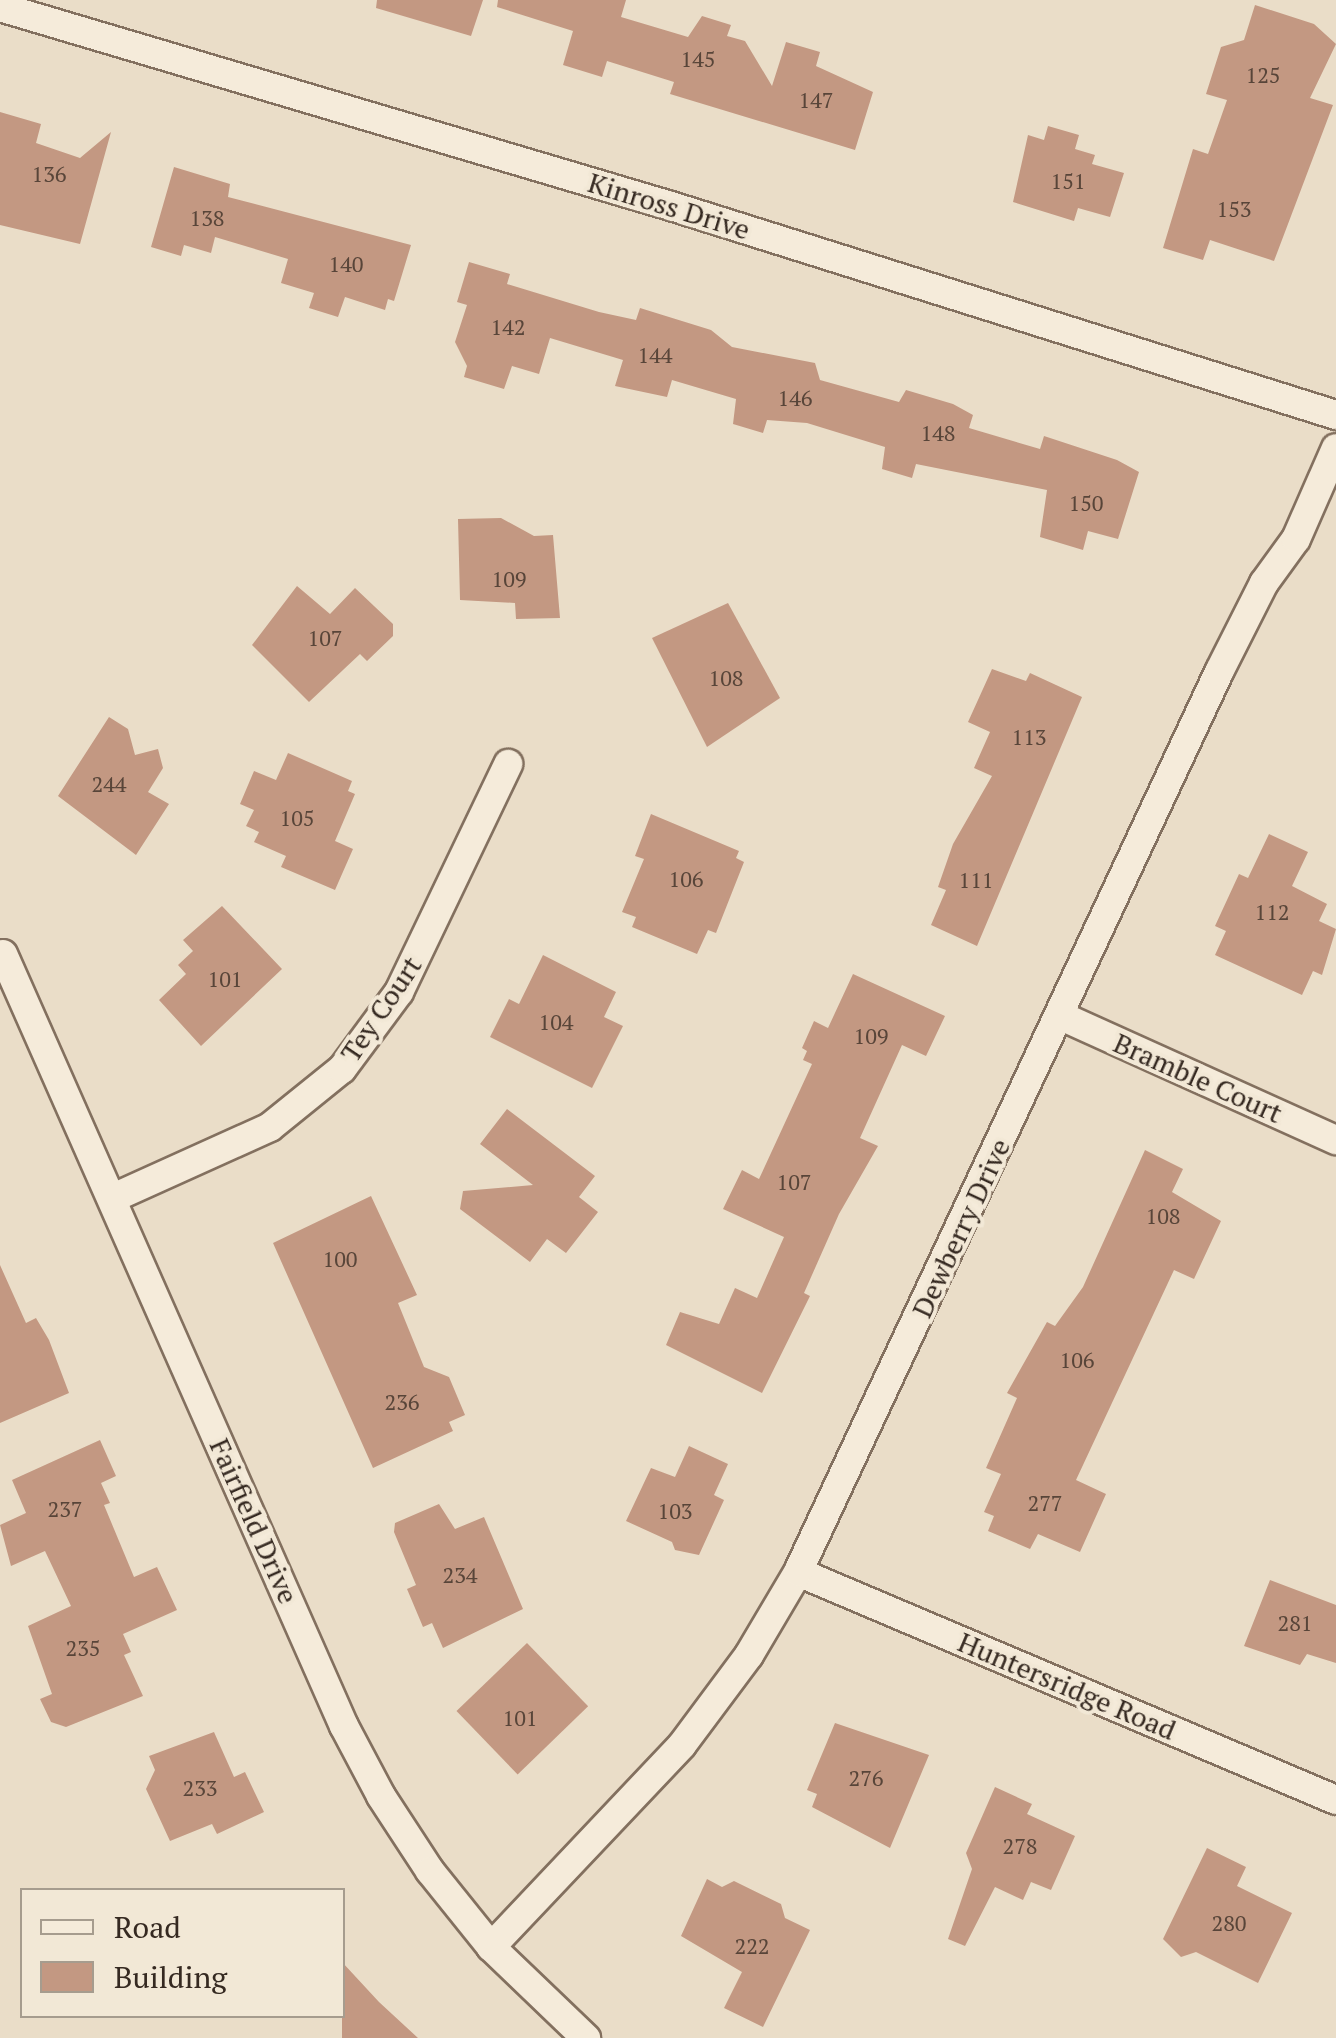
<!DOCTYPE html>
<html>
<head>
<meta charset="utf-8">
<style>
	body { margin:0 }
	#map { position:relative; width:1336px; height:2038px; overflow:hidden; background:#eaddc8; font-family:"PT Serif",serif }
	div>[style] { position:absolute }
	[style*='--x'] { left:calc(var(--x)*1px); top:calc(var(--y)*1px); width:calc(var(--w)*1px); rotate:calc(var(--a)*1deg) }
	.building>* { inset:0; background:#c39882; transform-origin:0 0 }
	.roads { filter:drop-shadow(2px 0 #83705f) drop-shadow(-2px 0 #83705f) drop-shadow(0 2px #83705f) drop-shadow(0 -2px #83705f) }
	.street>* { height:28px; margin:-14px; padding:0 14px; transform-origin:14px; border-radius:14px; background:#f5ebda }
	span { translate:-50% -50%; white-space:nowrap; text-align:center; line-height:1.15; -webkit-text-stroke:8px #f2e8d6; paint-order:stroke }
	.number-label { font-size:22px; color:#584539 }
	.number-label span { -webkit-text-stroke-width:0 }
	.street-label { font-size:28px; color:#352921 }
	.legend { position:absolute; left:20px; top:1888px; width:325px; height:130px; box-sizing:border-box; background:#f2e8d6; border:2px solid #a69c8e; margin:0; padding:12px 18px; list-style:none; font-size:30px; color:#352921 }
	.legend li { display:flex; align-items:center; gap:20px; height:50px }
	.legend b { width:50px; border:2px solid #a69c8e }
</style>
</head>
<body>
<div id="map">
	<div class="building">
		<div style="clip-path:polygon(377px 0,483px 0,471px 36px,376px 8px)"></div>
		<div style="clip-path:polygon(498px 0,626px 0,621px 17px,688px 37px,702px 16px,731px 25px,727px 36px,745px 41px,772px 86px,786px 42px,820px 52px,816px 66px,873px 92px,855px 150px,670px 94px,674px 82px,607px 61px,602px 77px,563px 65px,573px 31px,497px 7px)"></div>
		<div style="clip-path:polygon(1255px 5px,1314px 24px,1336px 44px,1310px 98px,1333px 105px,1274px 261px,1210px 240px,1203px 260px,1163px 248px,1193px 149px,1208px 154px,1227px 100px,1206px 94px,1221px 47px,1244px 40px)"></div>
		<div style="clip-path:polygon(0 112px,41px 124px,36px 143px,80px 158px,111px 132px,80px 244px,0 225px)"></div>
		<div style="clip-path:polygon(1048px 126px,1079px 135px,1075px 149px,1095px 155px,1092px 164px,1124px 173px,1110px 217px,1078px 208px,1074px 221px,1013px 202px,1028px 135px,1044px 140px)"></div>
		<div style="clip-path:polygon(174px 167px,230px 184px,228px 197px,411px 245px,394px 301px,388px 299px,385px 310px,345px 297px,338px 317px,309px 308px,314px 293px,281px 283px,288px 259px,215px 237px,211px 253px,184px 245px,181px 256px,151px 247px)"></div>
		<div style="clip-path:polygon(469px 262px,510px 274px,507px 284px,599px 312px,636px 320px,640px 308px,711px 330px,732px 347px,815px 363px,820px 380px,899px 402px,906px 390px,953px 404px,973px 415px,969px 428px,1040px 449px,1044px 436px,1117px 460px,1139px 472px,1118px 539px,1088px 531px,1083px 550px,1040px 537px,1047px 490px,916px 464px,912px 478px,882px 469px,885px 447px,807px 423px,767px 420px,763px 433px,733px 424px,736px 399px,672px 380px,667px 397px,615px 386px,623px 360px,550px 338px,539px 374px,512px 366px,504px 389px,464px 377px,467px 366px,455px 342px,467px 305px,457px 302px)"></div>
		<div style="clip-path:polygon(501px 518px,534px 536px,553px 535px,560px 618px,516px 619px,515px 603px,460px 600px,458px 519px)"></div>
		<div style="clip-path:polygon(297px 586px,330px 614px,355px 588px,393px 624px,393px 636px,367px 661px,360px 654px,309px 702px,252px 645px)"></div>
		<div style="clip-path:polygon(728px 603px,780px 698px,707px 747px,652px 638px)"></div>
		<div style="clip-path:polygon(992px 669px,1026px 681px,1030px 673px,1082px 697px,977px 946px,931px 925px,946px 890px,938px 887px,953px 844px,992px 776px,974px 768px,990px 732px,968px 722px)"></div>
		<div style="clip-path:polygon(109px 717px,128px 729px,135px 755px,158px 749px,163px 768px,148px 792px,169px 804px,136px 855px,58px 796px)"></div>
		<div style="clip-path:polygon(288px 753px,352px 781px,348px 791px,355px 794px,335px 841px,353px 849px,335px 890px,281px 867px,286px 856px,254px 842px,259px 832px,246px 826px,254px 810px,240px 804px,254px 771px,276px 780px)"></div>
		<div style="clip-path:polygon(651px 814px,739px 851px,736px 858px,744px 862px,716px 933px,708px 930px,697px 954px,632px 927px,636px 917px,622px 912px,644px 859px,635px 856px)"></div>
		<div style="clip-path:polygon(1269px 834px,1308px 852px,1292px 886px,1327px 904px,1319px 921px,1336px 929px,1322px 975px,1313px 971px,1302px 995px,1215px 955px,1226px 931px,1215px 926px,1239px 874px,1248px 878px)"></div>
		<div style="clip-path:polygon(222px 906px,282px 969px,201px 1046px,159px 1000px,186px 974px,178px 965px,193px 951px,183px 940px)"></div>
		<div style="clip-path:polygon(543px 955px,616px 992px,604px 1017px,623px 1026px,592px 1088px,490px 1037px,509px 999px,519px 1004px)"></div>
		<div style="clip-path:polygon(853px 974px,945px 1016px,926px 1056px,902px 1045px,860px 1138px,878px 1146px,839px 1214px,804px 1293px,810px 1296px,762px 1393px,666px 1345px,680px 1312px,719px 1324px,735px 1288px,757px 1298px,784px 1237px,723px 1209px,742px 1170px,759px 1179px,812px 1064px,803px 1060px,807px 1051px,802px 1048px,814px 1021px,828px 1028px)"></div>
		<div style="clip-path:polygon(507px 1109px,595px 1176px,579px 1197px,598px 1212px,566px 1253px,547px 1239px,530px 1262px,460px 1209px,463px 1191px,533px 1185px,480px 1144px)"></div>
		<div style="clip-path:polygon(1145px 1150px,1183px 1169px,1172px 1192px,1221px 1221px,1194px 1279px,1174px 1270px,1076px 1480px,1106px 1494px,1080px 1552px,1038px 1534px,1030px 1549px,988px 1531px,994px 1516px,984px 1512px,1001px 1474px,986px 1468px,1017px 1398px,1007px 1393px,1047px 1322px,1055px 1326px,1083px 1287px)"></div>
		<div style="clip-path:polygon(371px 1196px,417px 1295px,398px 1303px,424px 1367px,449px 1377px,465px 1415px,449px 1422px,453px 1431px,373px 1468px,273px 1243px)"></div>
		<div style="clip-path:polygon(0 1265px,26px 1323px,36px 1318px,49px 1340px,69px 1393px,0 1423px)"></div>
		<div style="clip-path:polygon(100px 1440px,116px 1476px,101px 1483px,110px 1503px,104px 1505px,134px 1577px,157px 1567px,177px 1610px,123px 1634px,131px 1652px,124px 1655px,143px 1696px,66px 1727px,51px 1722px,40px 1699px,52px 1694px,28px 1626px,71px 1606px,45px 1551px,11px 1566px,0 1525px,26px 1513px,12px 1480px)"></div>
		<div style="clip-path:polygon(689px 1446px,728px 1464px,714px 1495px,724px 1500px,699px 1555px,675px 1550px,672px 1542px,626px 1521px,651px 1468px,675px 1477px)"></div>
		<div style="clip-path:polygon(439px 1504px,455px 1529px,484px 1517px,523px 1609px,443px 1648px,432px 1623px,423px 1627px,407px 1589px,416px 1585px,394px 1532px,395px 1523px)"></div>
		<div style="clip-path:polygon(1270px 1580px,1336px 1605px,1336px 1663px,1307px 1654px,1300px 1665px,1244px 1646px)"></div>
		<div style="left:527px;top:1643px;width:88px;height:98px;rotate:46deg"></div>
		<div style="clip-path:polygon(835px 1723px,929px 1755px,890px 1848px,812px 1807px,817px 1794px,807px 1790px)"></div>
		<div style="clip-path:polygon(214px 1732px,234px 1777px,245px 1772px,264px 1812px,217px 1834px,212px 1824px,170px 1841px,146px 1789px,155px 1770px,149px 1756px)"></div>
		<div style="clip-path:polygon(995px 1787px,1032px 1804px,1027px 1814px,1075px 1836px,1051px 1890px,1031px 1882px,1023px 1900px,995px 1887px,965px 1946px,948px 1939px,972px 1869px,966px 1853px)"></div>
		<div style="clip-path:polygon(1207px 1848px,1246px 1867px,1237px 1886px,1292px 1913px,1258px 1983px,1196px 1952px,1181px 1957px,1163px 1939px)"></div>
		<div style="clip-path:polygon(707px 1879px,722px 1887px,734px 1881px,781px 1904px,785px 1918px,810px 1930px,763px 2027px,724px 2008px,742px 1972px,681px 1936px)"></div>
		<div style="clip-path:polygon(342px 1962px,379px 2002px,418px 2038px,342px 2038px)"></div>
	</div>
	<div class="roads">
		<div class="street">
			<div style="--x:0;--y:7;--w:700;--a:16.52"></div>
			<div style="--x:671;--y:206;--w:697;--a:17.45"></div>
			<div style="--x:3;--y:954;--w:844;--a:66.17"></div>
			<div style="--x:344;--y:1726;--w:79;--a:62.1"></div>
			<div style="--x:381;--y:1796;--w:90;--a:56.8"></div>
			<div style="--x:430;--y:1871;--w:97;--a:51.2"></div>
			<div style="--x:491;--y:1947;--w:132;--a:43.8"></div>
			<div style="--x:1061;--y:1016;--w:302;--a:24.3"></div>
			<div style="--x:113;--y:1198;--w:172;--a:-24.3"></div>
			<div style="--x:270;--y:1127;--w:92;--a:-38.9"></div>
			<div style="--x:342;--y:1069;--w:96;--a:-53.5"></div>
			<div style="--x:399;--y:992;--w:253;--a:-64.4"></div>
			<div style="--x:798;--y:1572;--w:584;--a:22.97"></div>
			<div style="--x:491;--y:1947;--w:278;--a:-46.6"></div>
			<div style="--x:682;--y:1745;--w:112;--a:-53.3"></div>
			<div style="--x:749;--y:1655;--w:96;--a:-59.4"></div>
			<div style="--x:798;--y:1572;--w:994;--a:-64.93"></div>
			<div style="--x:1219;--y:672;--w:100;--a:-63.2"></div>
			<div style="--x:1264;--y:583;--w:54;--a:-54"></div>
			<div style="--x:1296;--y:539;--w:99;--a:-66.3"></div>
		</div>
	</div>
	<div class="number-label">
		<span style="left:698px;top:59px">145</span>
		<span style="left:1263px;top:75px">125</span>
		<span style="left:816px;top:100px">147</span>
		<span style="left:49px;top:174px">136</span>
		<span style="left:1068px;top:181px">151</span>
		<span style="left:1234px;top:209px">153</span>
		<span style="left:207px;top:218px">138</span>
		<span style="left:346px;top:264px">140</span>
		<span style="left:508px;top:327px">142</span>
		<span style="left:655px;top:355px">144</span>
		<span style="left:795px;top:398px">146</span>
		<span style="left:938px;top:433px">148</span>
		<span style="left:1086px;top:503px">150</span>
		<span style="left:509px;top:579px">109</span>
		<span style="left:325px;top:638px">107</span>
		<span style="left:726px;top:678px">108</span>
		<span style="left:1029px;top:737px">113</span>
		<span style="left:109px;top:784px">244</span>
		<span style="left:297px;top:818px">105</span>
		<span style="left:686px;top:879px">106</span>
		<span style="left:976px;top:880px">111</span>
		<span style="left:1272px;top:912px">112</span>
		<span style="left:225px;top:979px">101</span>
		<span style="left:556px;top:1022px">104</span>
		<span style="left:871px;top:1036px">109</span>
		<span style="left:794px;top:1182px">107</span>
		<span style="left:1163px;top:1216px">108</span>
		<span style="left:340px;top:1259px">100</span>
		<span style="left:1077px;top:1360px">106</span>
		<span style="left:402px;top:1402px">236</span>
		<span style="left:1045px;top:1503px">277</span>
		<span style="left:65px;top:1509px">237</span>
		<span style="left:675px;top:1511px">103</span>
		<span style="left:460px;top:1575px">234</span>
		<span style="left:1295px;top:1623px">281</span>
		<span style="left:83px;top:1648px">235</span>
		<span style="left:520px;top:1718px">101</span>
		<span style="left:866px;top:1778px">276</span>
		<span style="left:200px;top:1788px">233</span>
		<span style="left:1020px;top:1846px">278</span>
		<span style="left:1229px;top:1923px">280</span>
		<span style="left:752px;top:1946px">222</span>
	</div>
	<div class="street-label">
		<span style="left:669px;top:206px;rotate:17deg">Kinross Drive</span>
		<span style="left:381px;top:1009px;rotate:-56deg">Tey Court</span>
		<span style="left:1198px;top:1078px;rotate:24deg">Bramble Court</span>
		<span style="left:961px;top:1228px;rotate:-65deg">Dewberry Drive</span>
		<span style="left:254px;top:1521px;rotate:66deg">Fairfield Drive</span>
		<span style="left:1067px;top:1686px;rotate:23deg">Huntersridge Road</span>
	</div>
	<ul class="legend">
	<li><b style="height:12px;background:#f5ebda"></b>Road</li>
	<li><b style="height:28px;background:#c39882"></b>Building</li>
	</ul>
</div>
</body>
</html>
